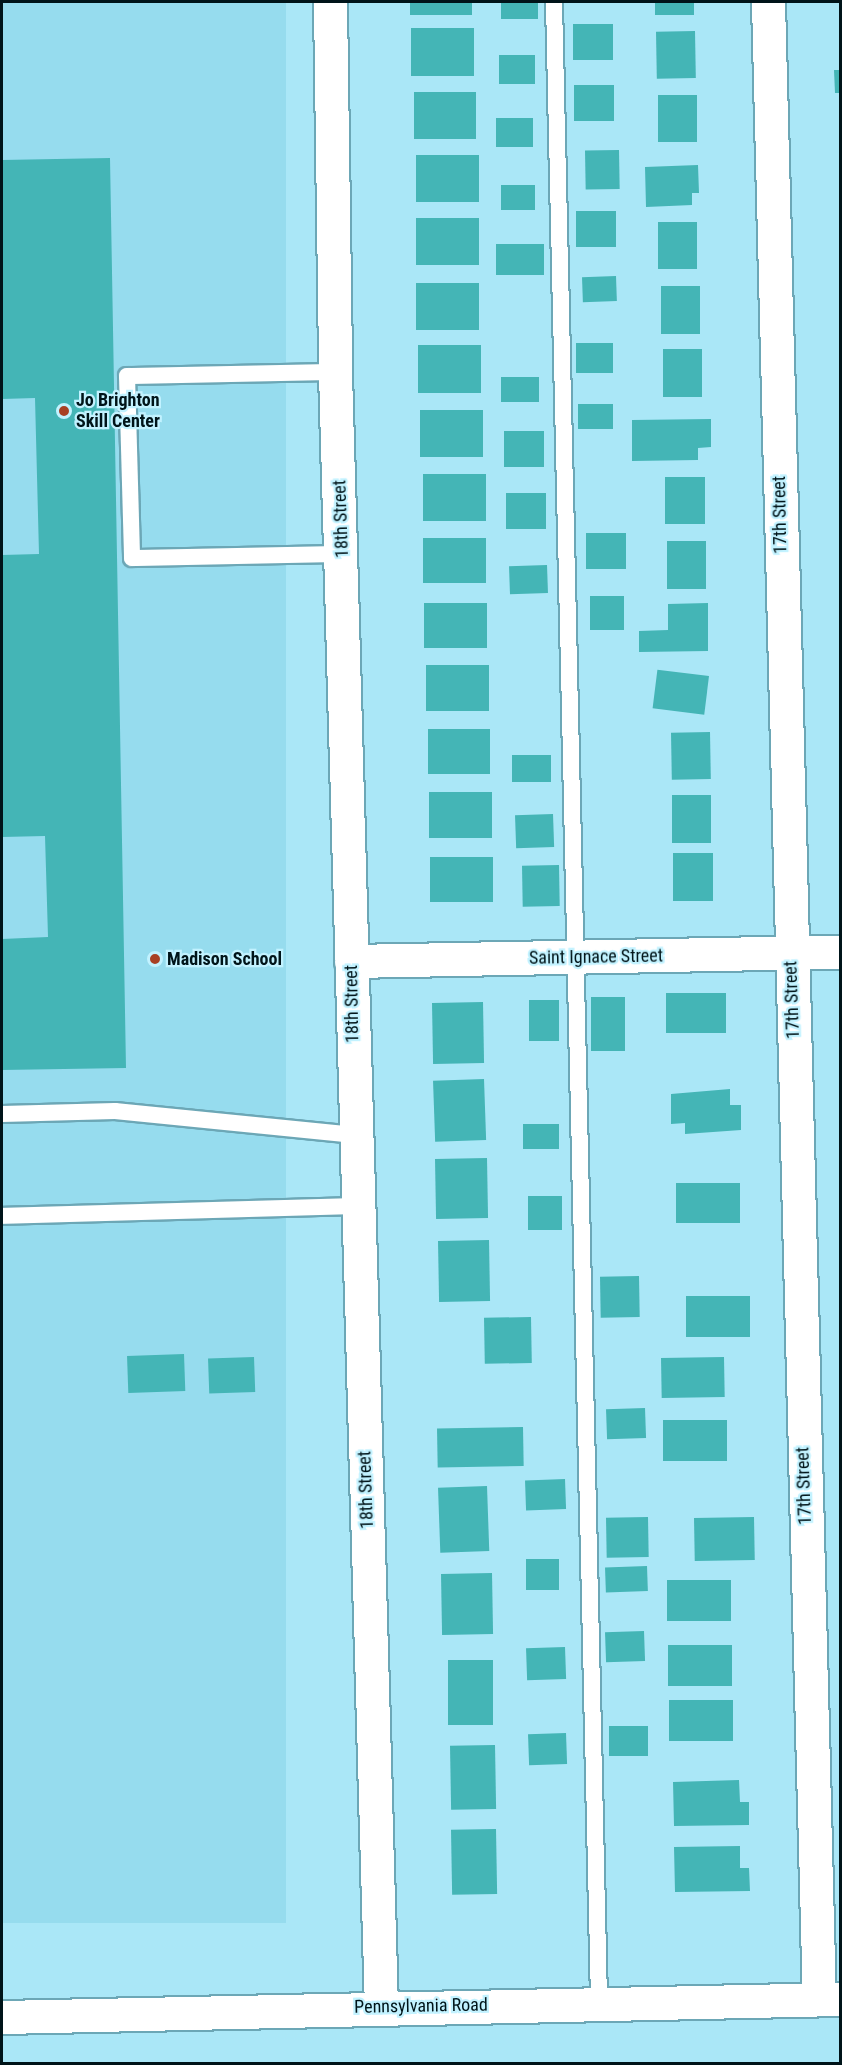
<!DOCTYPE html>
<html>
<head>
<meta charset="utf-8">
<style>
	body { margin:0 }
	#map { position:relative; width:842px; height:2065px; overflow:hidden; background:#aae7f7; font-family:"Roboto Condensed",sans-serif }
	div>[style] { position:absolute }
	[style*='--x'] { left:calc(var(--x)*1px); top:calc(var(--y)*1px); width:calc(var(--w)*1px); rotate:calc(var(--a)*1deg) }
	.built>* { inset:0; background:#96dcee; transform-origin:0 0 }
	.building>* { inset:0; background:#44b5b6; transform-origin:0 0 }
	.roads { filter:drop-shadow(2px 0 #6ca7b6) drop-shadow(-2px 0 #6ca7b6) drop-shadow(0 2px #6ca7b6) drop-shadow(0 -2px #6ca7b6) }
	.lane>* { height:16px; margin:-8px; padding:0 8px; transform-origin:8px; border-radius:8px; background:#fff }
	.street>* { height:33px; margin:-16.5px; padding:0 16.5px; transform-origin:16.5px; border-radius:16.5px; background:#fff }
	.secondary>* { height:33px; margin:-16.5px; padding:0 16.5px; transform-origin:16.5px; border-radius:16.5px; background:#fff }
	.dots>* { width:16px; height:16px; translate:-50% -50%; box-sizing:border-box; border:3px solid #c2f2ff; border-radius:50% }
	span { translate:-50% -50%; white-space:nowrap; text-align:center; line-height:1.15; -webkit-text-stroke:4.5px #c2f2ff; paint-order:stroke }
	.poi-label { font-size:18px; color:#001419; font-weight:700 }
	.left { translate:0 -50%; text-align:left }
	.street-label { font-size:18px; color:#001419 }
	.frame { position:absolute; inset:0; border:3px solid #001419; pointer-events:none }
</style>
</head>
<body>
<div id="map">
	<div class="built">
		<div style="left:2px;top:2px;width:284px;height:1921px"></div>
	</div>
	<div class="building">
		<div style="left:410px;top:2px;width:62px;height:13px"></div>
		<div style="left:501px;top:2px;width:37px;height:17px"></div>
		<div style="left:655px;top:2px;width:39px;height:13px"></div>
		<div style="left:573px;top:24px;width:40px;height:36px"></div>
		<div style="left:411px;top:28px;width:63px;height:48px"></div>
		<div style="left:695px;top:31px;width:47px;height:39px;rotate:89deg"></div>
		<div style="left:499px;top:55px;width:36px;height:29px"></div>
		<div style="clip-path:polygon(834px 70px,840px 70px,840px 93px,835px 93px)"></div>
		<div style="left:574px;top:85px;width:40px;height:36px"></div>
		<div style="left:414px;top:92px;width:62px;height:47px"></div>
		<div style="left:658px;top:95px;width:39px;height:47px"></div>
		<div style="left:496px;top:118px;width:37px;height:29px"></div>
		<div style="left:619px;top:150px;width:39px;height:34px;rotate:89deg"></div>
		<div style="left:479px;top:155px;width:47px;height:63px;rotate:90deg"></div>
		<div style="clip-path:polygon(110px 158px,126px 1068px,2px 1070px,2px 939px,48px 937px,45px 836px,2px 837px,2px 555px,39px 554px,35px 398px,2px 399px,2px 160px)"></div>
		<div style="clip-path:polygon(698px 165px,699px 193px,692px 193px,692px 205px,646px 207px,645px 167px)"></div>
		<div style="left:501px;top:185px;width:34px;height:25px"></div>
		<div style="left:616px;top:211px;width:36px;height:40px;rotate:90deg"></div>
		<div style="left:416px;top:218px;width:63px;height:47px"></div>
		<div style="left:658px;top:222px;width:39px;height:47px"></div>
		<div style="left:496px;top:244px;width:48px;height:31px"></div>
		<div style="left:616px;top:276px;width:25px;height:34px;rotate:88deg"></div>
		<div style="left:416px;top:283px;width:63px;height:47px"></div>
		<div style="left:661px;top:286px;width:39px;height:48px"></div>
		<div style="left:576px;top:343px;width:37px;height:30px"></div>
		<div style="left:481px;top:345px;width:48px;height:63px;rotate:90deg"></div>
		<div style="left:702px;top:349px;width:48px;height:39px;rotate:90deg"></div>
		<div style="left:539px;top:377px;width:25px;height:38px;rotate:90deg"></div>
		<div style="left:613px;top:404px;width:25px;height:35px;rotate:90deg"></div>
		<div style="left:420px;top:410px;width:63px;height:47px"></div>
		<div style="clip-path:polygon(711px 419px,711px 447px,698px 448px,698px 460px,632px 461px,632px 420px)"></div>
		<div style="left:504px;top:431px;width:40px;height:36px"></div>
		<div style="left:423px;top:474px;width:63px;height:47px"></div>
		<div style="left:705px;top:477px;width:47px;height:40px;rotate:90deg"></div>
		<div style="left:546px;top:493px;width:36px;height:40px;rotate:90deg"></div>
		<div style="left:626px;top:533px;width:36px;height:40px;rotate:90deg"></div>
		<div style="left:423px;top:538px;width:63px;height:45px"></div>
		<div style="left:706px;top:541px;width:48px;height:39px;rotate:90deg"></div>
		<div style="left:547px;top:565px;width:28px;height:38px;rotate:88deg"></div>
		<div style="left:590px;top:596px;width:34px;height:34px"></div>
		<div style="left:424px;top:603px;width:63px;height:45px"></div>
		<div style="clip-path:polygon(708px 603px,708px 651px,639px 652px,639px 631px,668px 630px,668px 604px)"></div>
		<div style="left:489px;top:665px;width:46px;height:63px;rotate:90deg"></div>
		<div style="left:709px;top:676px;width:39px;height:52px;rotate:97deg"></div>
		<div style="left:428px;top:729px;width:62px;height:45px"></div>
		<div style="left:710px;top:732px;width:47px;height:39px;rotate:89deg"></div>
		<div style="left:512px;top:755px;width:39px;height:27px"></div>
		<div style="left:492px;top:792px;width:46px;height:63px;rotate:90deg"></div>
		<div style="left:672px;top:795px;width:39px;height:48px"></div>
		<div style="left:553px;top:814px;width:33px;height:38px;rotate:88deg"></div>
		<div style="left:713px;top:853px;width:48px;height:40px;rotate:90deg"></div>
		<div style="left:430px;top:857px;width:63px;height:45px"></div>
		<div style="left:559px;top:865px;width:41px;height:37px;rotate:89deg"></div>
		<div style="left:666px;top:993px;width:60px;height:40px"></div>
		<div style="left:591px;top:997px;width:34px;height:54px"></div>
		<div style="left:529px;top:1000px;width:30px;height:41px"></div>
		<div style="left:483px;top:1002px;width:61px;height:51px;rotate:89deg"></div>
		<div style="left:484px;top:1079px;width:61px;height:51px;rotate:88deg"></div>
		<div style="clip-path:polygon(730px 1089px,730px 1105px,741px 1105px,741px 1130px,685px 1134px,685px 1123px,671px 1124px,671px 1094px)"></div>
		<div style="left:559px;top:1124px;width:25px;height:36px;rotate:90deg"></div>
		<div style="left:487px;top:1158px;width:60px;height:52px;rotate:89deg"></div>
		<div style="left:740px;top:1183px;width:40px;height:64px;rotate:90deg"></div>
		<div style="left:528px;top:1196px;width:34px;height:34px"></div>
		<div style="left:489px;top:1240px;width:61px;height:51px;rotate:89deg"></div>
		<div style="left:639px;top:1276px;width:41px;height:39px;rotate:89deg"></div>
		<div style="left:686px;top:1296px;width:64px;height:41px"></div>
		<div style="left:531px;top:1317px;width:46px;height:47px;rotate:89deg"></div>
		<div style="left:184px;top:1354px;width:37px;height:57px;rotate:88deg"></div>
		<div style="left:254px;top:1357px;width:35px;height:46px;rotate:88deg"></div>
		<div style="left:724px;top:1357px;width:40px;height:63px;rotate:89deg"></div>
		<div style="left:645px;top:1408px;width:30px;height:39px;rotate:88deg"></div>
		<div style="left:727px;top:1420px;width:41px;height:64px;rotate:90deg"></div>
		<div style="left:523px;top:1427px;width:39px;height:86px;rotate:89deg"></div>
		<div style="left:565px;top:1479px;width:30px;height:40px;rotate:88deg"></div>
		<div style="left:487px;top:1486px;width:65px;height:49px;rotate:88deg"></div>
		<div style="left:648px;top:1517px;width:40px;height:42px;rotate:89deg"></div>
		<div style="left:754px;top:1517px;width:43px;height:60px;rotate:89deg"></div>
		<div style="left:526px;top:1559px;width:33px;height:31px"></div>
		<div style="left:647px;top:1566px;width:25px;height:42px;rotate:88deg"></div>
		<div style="left:492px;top:1573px;width:61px;height:51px;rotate:89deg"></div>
		<div style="left:667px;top:1580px;width:64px;height:41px"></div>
		<div style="left:644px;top:1631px;width:30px;height:39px;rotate:88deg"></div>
		<div style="left:732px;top:1645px;width:41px;height:64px;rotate:90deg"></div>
		<div style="left:565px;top:1647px;width:32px;height:39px;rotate:88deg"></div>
		<div style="left:448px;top:1660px;width:45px;height:65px"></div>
		<div style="left:669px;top:1700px;width:64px;height:41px"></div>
		<div style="left:648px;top:1726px;width:30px;height:39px;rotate:90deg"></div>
		<div style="left:566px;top:1733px;width:31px;height:38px;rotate:88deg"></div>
		<div style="left:495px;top:1745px;width:64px;height:45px;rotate:89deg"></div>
		<div style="clip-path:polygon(739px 1780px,740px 1802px,749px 1802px,749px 1825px,674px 1826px,673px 1782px)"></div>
		<div style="left:496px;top:1829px;width:65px;height:45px;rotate:89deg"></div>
		<div style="clip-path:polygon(740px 1846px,740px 1868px,749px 1868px,750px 1891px,675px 1892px,674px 1847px)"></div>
	</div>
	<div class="roads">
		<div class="lane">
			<div style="--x:554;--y:2;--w:2001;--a:88.71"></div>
			<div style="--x:335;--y:372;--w:208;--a:178.9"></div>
			<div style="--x:127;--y:376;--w:182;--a:88.4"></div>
			<div style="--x:132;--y:558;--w:210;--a:-1.1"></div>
			<div style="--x:2;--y:1114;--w:113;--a:-1.5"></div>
			<div style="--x:115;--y:1111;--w:241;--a:5.7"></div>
			<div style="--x:2;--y:1216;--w:355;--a:-1.6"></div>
		</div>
		<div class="street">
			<div style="--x:330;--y:2;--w:370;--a:89.2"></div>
			<div style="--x:335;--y:372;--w:1636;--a:88.39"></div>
			<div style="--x:768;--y:2;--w:1998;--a:88.54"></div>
			<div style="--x:351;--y:961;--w:489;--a:-1.1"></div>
		</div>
		<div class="secondary">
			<div style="--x:2;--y:2017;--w:838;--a:-1.23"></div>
		</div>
	</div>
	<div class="dots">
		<div style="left:64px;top:411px;background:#a84024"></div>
		<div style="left:155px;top:959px;background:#a84024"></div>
	</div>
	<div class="poi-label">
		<span class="left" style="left:76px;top:411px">Jo Brighton<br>Skill Center</span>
		<span class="left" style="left:167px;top:959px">Madison School</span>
	</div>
	<div class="street-label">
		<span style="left:780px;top:515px;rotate:-91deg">17th Street</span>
		<span style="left:341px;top:519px;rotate:-92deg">18th Street</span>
		<span style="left:596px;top:957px;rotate:-1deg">Saint Ignace Street</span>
		<span style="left:792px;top:1000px;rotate:-92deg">17th Street</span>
		<span style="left:352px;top:1004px;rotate:-91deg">18th Street</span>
		<span style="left:804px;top:1486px;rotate:-92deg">17th Street</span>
		<span style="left:366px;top:1490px;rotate:-92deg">18th Street</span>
		<span style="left:421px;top:2006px;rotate:-1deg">Pennsylvania Road</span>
	</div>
	<div class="frame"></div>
</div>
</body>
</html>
